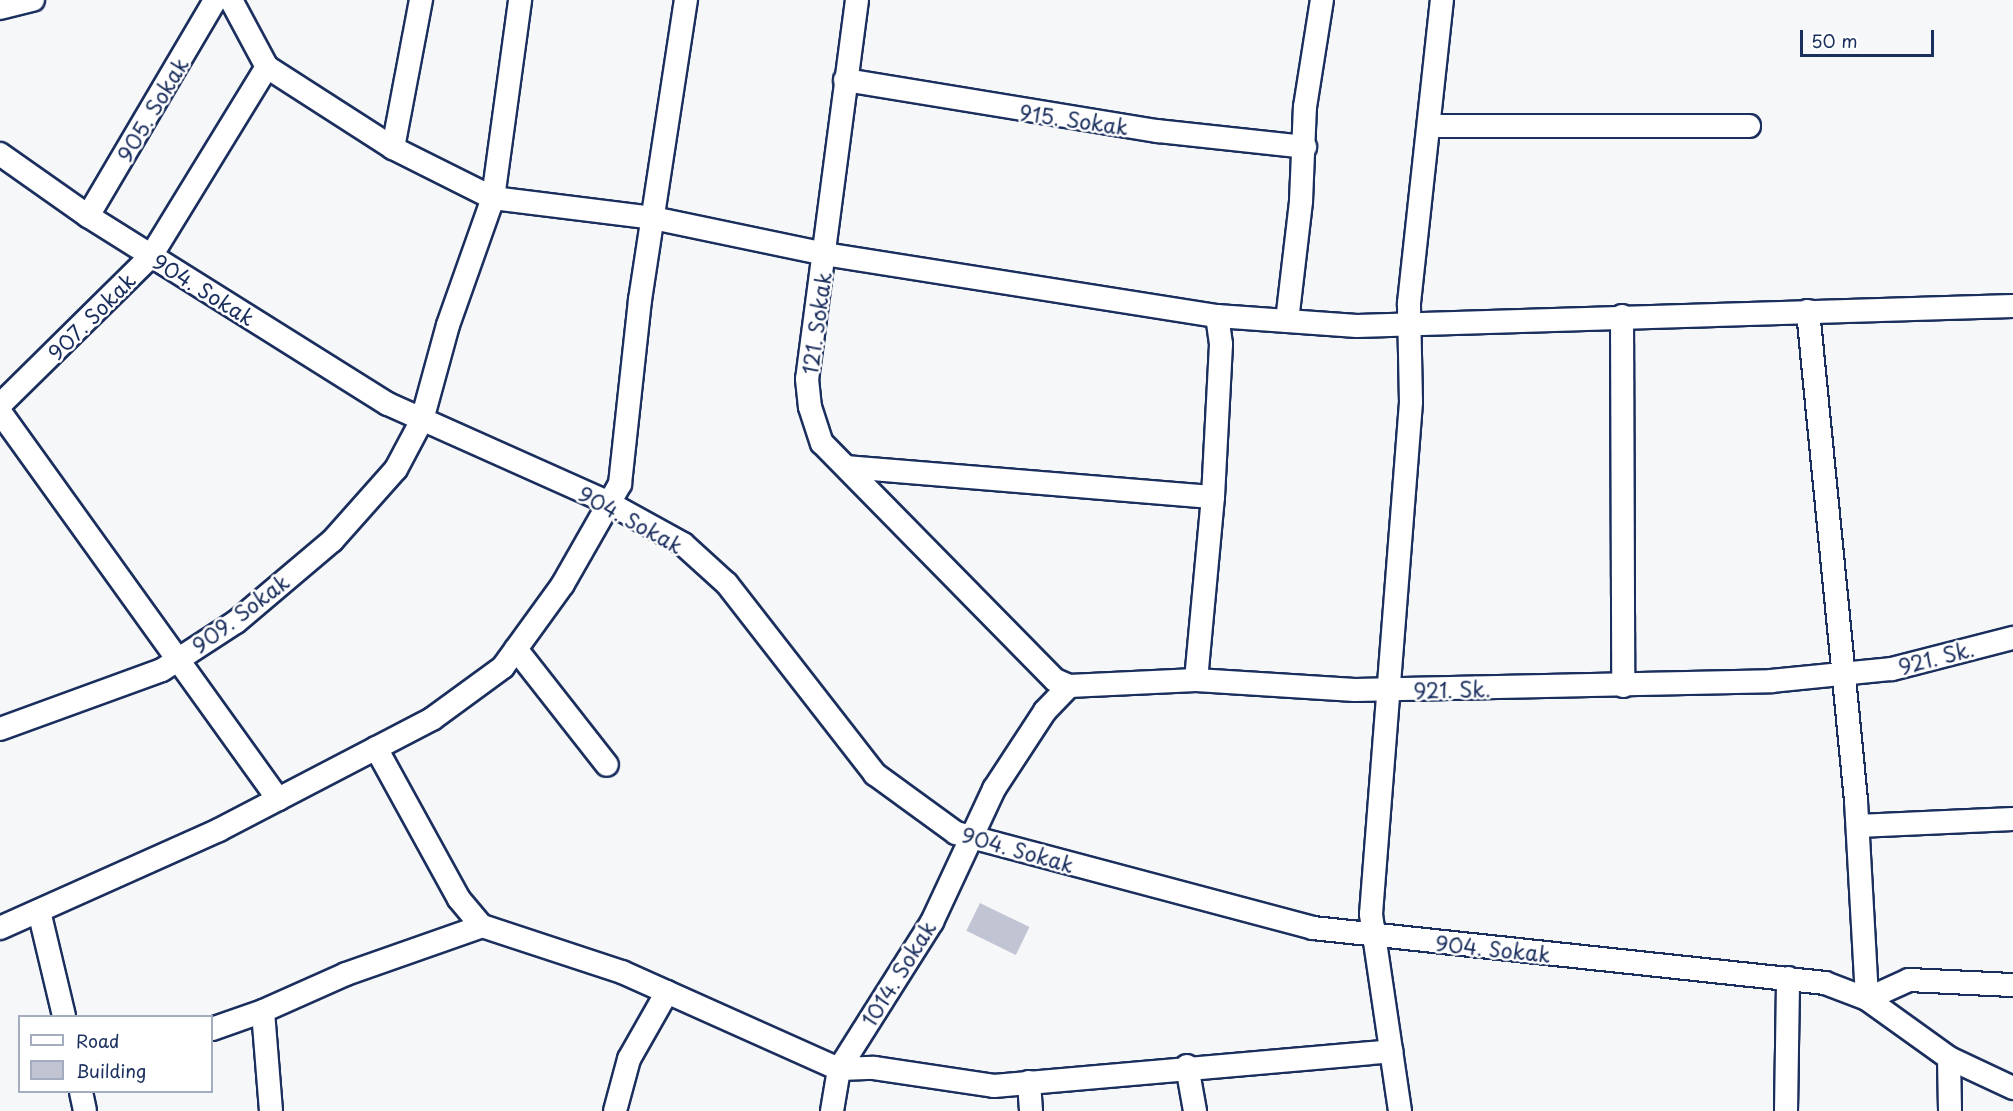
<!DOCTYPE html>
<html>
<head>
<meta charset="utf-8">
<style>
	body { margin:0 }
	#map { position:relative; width:2013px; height:1111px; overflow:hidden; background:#f6f7f9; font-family:"Playpen Sans",sans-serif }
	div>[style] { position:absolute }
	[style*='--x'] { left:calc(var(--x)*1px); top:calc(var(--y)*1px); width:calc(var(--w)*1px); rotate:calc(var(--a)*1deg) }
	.building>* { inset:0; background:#c0c4d3; transform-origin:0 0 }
	.roads { filter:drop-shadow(2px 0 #1b2f5e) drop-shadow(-2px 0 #1b2f5e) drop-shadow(0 2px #1b2f5e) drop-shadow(0 -2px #1b2f5e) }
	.minor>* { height:22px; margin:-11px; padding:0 11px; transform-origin:11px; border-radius:11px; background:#fff }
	span { translate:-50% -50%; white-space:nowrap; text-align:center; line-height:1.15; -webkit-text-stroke:5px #fff; paint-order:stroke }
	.street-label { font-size:21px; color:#1b2f5e }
	.legend { position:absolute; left:18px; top:1015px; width:195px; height:78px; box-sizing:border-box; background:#fff; border:2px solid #a4acbf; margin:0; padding:8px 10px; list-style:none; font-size:18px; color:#1b2f5e }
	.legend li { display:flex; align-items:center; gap:12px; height:30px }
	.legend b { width:30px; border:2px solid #a4acbf }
	.scale { position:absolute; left:1800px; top:30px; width:134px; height:27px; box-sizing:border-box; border:3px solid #1b2f5e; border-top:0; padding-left:8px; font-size:18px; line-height:21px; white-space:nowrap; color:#1b2f5e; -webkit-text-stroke:4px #fff; paint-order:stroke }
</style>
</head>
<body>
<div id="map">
	<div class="building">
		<div style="left:980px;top:903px;width:55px;height:31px;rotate:26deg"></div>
	</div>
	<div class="roads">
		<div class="minor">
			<div style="--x:231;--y:0;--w:76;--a:61.8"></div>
			<div style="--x:267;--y:67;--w:150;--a:32.7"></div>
			<div style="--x:393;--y:148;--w:112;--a:26.6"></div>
			<div style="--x:493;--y:198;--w:161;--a:7.1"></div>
			<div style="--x:653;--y:218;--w:176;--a:11.8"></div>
			<div style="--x:825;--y:254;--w:397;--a:9"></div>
			<div style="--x:1217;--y:316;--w:140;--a:4.1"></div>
			<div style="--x:1357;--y:326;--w:656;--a:-1.75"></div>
			<div style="--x:857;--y:0;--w:382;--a:97.5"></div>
			<div style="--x:807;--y:379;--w:28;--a:84"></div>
			<div style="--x:810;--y:407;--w:38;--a:72"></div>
			<div style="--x:822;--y:443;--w:332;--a:45.5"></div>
			<div style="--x:1055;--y:680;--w:15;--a:23"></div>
			<div style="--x:0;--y:8;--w:34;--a:-14"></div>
			<div style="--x:845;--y:80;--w:317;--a:9.3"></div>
			<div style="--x:1158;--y:131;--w:148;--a:6.2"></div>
			<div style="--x:1429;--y:126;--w:320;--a:0"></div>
			<div style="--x:393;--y:148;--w:151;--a:-79.3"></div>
			<div style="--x:0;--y:154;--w:108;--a:35.2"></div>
			<div style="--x:88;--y:216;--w:354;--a:32.1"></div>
			<div style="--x:388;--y:404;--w:242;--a:24.1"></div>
			<div style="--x:609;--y:503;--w:85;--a:29"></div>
			<div style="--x:683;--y:544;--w:59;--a:42.3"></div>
			<div style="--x:727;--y:584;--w:241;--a:52.1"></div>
			<div style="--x:875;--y:774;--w:100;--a:36.1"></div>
			<div style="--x:956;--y:833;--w:369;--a:14.9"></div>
			<div style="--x:1313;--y:928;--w:515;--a:6.13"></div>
			<div style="--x:1825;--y:983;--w:45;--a:20.9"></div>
			<div style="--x:1867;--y:999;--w:101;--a:35.7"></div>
			<div style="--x:1949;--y:1058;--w:71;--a:25.1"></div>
			<div style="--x:88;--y:216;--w:251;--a:-59.5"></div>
			<div style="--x:1808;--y:311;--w:492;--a:84.4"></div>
			<div style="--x:1856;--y:801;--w:198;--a:86.8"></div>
			<div style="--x:1867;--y:999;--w:46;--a:-24.3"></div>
			<div style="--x:1909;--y:980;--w:104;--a:2.8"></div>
			<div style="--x:1622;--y:316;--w:370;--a:89.8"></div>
			<div style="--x:1287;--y:321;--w:121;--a:-83.3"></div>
			<div style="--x:1301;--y:201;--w:94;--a:-87.6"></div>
			<div style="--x:1305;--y:107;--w:108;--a:-81"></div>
			<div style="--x:0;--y:405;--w:212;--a:-44.6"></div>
			<div style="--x:151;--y:256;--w:222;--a:-58.5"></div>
			<div style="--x:0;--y:412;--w:477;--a:54.3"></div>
			<div style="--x:847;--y:467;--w:367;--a:4.7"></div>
			<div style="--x:516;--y:649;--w:147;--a:51.9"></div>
			<div style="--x:1196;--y:680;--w:184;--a:-84.7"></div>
			<div style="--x:1213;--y:497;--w:153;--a:-87"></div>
			<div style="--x:1221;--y:344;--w:28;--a:-98"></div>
			<div style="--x:0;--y:729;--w:172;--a:-20"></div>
			<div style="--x:162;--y:670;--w:88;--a:-33"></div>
			<div style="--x:236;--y:622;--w:126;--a:-40.2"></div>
			<div style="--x:332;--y:541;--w:96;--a:-48.4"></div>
			<div style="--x:396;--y:469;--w:55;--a:-62"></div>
			<div style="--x:422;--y:420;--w:98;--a:-74.7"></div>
			<div style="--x:448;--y:325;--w:135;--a:-70.5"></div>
			<div style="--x:493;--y:198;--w:200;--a:-82.2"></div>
			<div style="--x:376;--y:748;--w:172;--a:61.2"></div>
			<div style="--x:459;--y:899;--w:35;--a:50"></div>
			<div style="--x:482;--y:926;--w:147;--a:18.2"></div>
			<div style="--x:622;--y:972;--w:238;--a:24.1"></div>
			<div style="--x:839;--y:1069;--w:35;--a:-2"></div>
			<div style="--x:874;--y:1068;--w:121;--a:8.5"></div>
			<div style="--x:994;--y:1086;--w:399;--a:-5"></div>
			<div style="--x:1858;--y:826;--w:155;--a:-2.6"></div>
			<div style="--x:39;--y:911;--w:108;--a:76.6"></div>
			<div style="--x:0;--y:928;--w:240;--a:-24.1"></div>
			<div style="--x:219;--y:830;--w:240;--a:-27.5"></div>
			<div style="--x:432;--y:719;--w:88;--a:-36.2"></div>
			<div style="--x:503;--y:667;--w:102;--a:-54.1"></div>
			<div style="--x:563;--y:584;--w:115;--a:-60.3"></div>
			<div style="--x:620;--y:484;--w:185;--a:-83.8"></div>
			<div style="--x:640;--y:300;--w:304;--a:-81.3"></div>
			<div style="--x:212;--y:1029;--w:54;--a:-19.4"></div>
			<div style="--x:1949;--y:1058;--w:53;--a:88.9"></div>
			<div style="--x:1187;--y:1066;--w:46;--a:79.9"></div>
			<div style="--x:1029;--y:1082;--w:29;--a:86"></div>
			<div style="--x:81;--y:1092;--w:19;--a:78"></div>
			<div style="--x:271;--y:1111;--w:100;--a:-94.6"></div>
			<div style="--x:263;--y:1011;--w:91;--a:-24"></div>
			<div style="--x:346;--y:974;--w:144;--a:-19.4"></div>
			<div style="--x:615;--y:1111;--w:54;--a:-74.9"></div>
			<div style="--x:629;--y:1059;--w:77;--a:-60.4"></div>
			<div style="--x:832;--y:1111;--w:43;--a:-80.5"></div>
			<div style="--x:839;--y:1069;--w:174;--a:-57.7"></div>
			<div style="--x:932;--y:922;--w:147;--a:-65"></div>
			<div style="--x:994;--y:789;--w:93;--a:-56.8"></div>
			<div style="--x:1045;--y:711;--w:35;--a:-46"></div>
			<div style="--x:1069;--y:686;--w:127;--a:-2.7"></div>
			<div style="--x:1196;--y:680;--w:159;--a:3.6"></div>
			<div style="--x:1355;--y:690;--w:416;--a:-1.2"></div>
			<div style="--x:1771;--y:681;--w:122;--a:-5.7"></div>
			<div style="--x:1892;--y:669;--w:125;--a:-14.4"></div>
			<div style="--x:1400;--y:1111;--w:199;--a:-98.4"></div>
			<div style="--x:1371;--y:914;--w:514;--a:-85.53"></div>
			<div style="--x:1411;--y:402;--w:99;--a:-91.2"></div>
			<div style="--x:1409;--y:303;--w:305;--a:-83.8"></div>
			<div style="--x:1786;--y:1111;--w:133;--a:-89.1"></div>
		</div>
	</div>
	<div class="street-label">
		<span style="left:152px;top:109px;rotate:-59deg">905. Sokak</span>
		<span style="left:1074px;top:119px;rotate:8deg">915. Sokak</span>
		<span style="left:204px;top:289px;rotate:32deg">904. Sokak</span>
		<span style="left:91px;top:316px;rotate:-45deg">907. Sokak</span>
		<span style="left:816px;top:323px;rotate:-82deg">121. Sokak</span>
		<span style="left:631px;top:519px;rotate:29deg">904. Sokak</span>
		<span style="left:240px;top:613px;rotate:-37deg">909. Sokak</span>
		<span style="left:1936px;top:657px;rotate:-14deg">921. Sk.</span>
		<span style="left:1452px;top:689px;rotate:-1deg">921. Sk.</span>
		<span style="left:1018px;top:849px;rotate:16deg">904. Sokak</span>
		<span style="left:1493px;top:948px;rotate:6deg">904. Sokak</span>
		<span style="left:898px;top:973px;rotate:-58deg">1014. Sokak</span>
	</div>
	<ul class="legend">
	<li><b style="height:8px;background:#fff"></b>Road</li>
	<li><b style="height:16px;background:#c0c4d3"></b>Building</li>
	</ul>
	<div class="scale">50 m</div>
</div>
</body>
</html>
